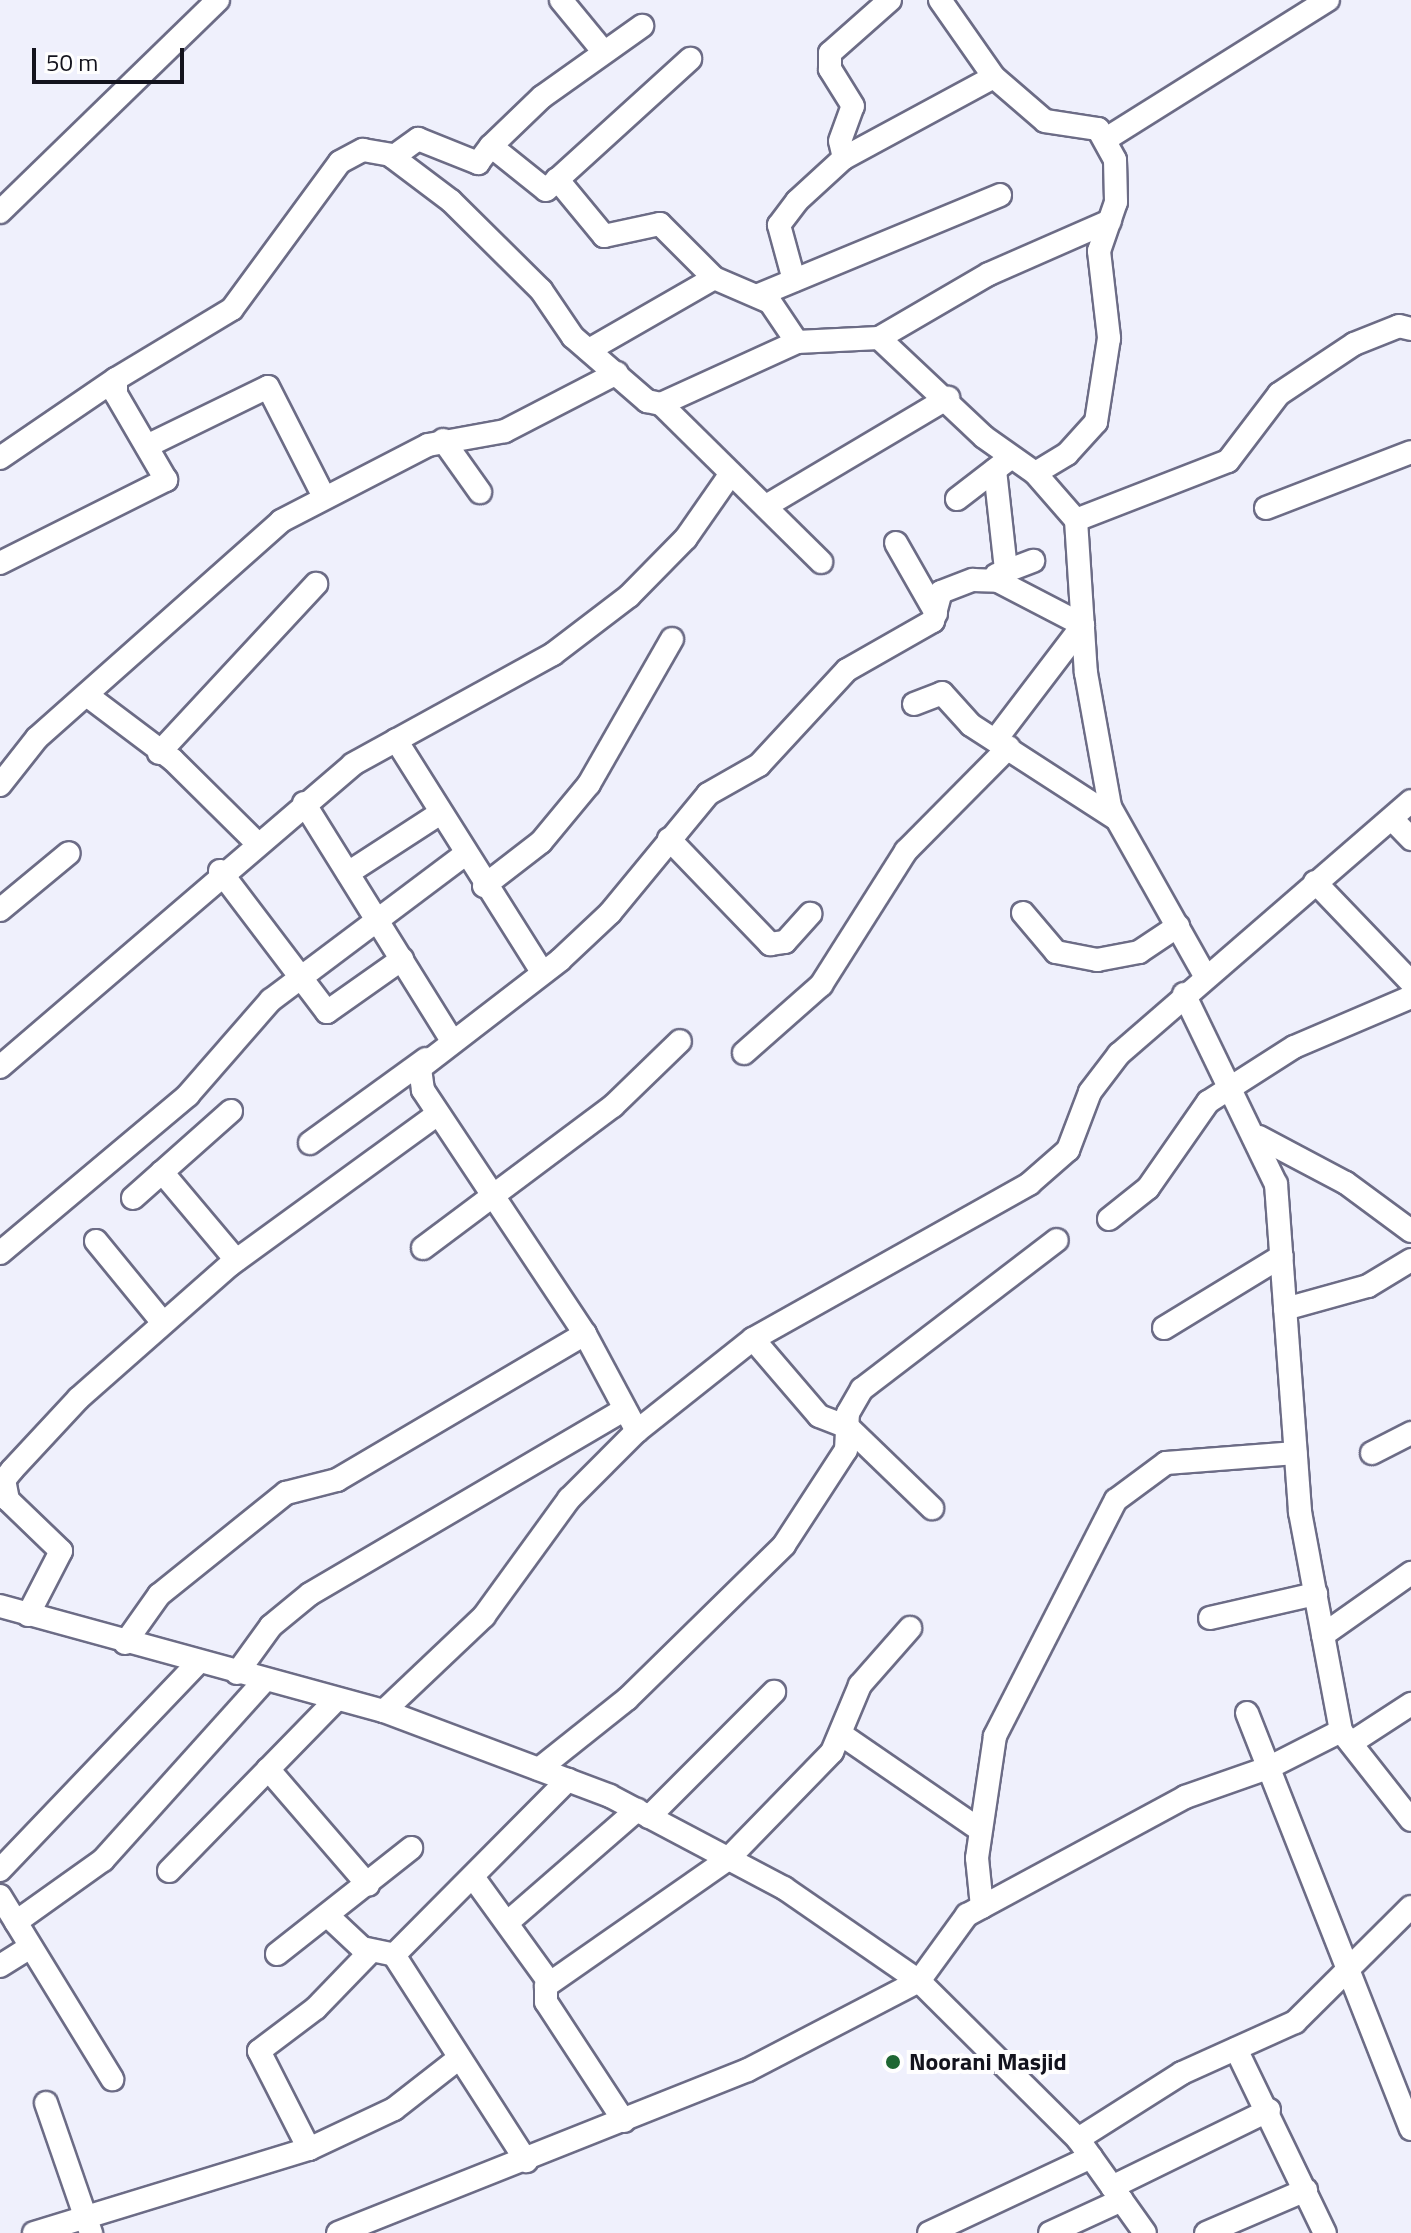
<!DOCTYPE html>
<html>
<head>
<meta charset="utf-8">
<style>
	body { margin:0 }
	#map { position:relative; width:1411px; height:2233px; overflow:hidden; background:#eff0fc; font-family:"Titillium Web",sans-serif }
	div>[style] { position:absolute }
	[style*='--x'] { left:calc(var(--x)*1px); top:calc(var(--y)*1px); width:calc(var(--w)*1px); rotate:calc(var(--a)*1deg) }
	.roads { filter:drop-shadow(2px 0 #6c6c86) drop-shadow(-2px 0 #6c6c86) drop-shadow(0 2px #6c6c86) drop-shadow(0 -2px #6c6c86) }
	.minor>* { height:22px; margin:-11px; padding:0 11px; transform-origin:11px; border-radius:11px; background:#fff }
	.dots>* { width:22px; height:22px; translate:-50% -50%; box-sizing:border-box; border:4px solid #fefefe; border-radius:50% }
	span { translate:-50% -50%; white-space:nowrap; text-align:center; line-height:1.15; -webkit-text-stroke:8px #fefefe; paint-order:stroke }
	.poi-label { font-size:24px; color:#13131d; font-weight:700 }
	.left { translate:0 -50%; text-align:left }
	.scale { position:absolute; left:32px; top:48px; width:152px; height:36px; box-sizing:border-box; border:4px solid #13131d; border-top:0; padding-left:10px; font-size:24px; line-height:28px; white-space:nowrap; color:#13131d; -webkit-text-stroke:6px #fefefe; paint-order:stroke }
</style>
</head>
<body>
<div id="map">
	<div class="roads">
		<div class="minor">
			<div style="--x:561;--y:0;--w:66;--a:50.5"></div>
			<div style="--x:940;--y:0;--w:94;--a:55"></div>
			<div style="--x:994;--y:77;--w:67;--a:40.8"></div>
			<div style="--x:1045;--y:121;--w:54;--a:8.6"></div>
			<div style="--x:1098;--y:129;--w:35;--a:61"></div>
			<div style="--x:1115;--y:160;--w:42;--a:88.6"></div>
			<div style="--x:1116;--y:202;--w:52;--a:109.1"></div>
			<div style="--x:1099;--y:251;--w:88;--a:83.4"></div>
			<div style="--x:1109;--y:338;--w:85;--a:98.8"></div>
			<div style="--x:1096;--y:422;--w:43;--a:132.2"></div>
			<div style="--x:1067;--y:454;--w:37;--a:149"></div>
			<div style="--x:1106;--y:139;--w:262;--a:-32.1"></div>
			<div style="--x:491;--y:146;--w:71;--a:-43.9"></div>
			<div style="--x:542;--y:97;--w:123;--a:-35.4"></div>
			<div style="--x:393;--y:157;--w:31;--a:-36"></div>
			<div style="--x:418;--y:139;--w:65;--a:21.8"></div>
			<div style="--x:478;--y:163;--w:21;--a:-53"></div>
			<div style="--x:491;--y:146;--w:70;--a:38.7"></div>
			<div style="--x:546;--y:190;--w:195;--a:-42.3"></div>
			<div style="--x:844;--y:158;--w:17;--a:-103"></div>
			<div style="--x:840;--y:141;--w:37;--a:-70"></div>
			<div style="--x:853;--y:106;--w:44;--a:-121.9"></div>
			<div style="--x:830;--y:69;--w:16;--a:-90"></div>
			<div style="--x:830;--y:53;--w:80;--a:-41.5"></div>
			<div style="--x:557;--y:179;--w:74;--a:50.5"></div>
			<div style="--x:604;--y:236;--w:57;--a:-12.1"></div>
			<div style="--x:660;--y:224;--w:76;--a:45"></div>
			<div style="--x:714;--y:278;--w:61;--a:23.2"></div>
			<div style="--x:770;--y:302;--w:48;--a:56"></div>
			<div style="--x:0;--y:212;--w:304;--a:-44.2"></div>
			<div style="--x:794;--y:280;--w:57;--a:-105.3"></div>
			<div style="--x:779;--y:225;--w:30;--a:-53"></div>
			<div style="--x:797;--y:201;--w:64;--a:-42.5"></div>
			<div style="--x:844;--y:158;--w:170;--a:-28.4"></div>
			<div style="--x:759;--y:295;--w:261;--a:-22.5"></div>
			<div style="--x:879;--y:338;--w:127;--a:-30.2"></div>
			<div style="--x:989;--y:274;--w:132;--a:-23.7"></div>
			<div style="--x:589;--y:350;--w:144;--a:-29.9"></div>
			<div style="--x:661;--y:404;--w:225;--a:44.6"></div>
			<div style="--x:443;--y:440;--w:64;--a:54.6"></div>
			<div style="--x:149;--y:445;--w:132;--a:-26"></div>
			<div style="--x:268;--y:387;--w:121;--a:63"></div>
			<div style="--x:0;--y:458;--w:140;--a:-34.3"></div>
			<div style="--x:995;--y:470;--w:100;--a:83.7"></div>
			<div style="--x:957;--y:499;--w:61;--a:-37.6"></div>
			<div style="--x:766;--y:506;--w:212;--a:-30.7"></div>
			<div style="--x:1266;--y:508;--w:155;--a:-21.1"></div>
			<div style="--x:1076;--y:520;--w:163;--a:-21.2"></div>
			<div style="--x:1228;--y:461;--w:84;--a:-52.7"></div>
			<div style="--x:1279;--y:394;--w:90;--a:-33.7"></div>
			<div style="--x:1354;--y:344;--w:48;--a:-21.8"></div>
			<div style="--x:1399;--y:326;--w:12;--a:14"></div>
			<div style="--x:896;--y:543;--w:81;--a:60.3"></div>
			<div style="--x:0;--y:563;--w:186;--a:-26.6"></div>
			<div style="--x:166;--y:480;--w:99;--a:-120.2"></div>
			<div style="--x:116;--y:394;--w:15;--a:-90"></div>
			<div style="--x:116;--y:379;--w:135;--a:-31.1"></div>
			<div style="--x:232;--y:309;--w:182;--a:-53.7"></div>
			<div style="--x:340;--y:162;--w:26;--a:-28"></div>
			<div style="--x:363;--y:150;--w:27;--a:10"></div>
			<div style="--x:390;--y:155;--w:76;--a:37"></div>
			<div style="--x:451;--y:201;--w:127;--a:44.7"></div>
			<div style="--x:541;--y:290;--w:57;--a:55.8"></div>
			<div style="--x:573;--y:337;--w:98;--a:40.9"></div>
			<div style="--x:647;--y:401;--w:14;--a:12"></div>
			<div style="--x:661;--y:404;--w:149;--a:-24.5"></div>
			<div style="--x:797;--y:342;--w:82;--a:-2.8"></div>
			<div style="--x:879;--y:338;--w:144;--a:43.3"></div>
			<div style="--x:984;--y:437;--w:62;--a:35.2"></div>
			<div style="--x:1035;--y:473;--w:62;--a:48.9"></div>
			<div style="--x:1076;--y:520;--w:153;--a:86.3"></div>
			<div style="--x:1086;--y:673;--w:136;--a:79.8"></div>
			<div style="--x:1110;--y:807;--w:192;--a:60.6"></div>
			<div style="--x:996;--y:575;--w:40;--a:-21"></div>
			<div style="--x:88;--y:696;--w:106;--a:37"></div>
			<div style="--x:173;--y:760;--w:117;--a:44.7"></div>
			<div style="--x:914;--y:704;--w:30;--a:-21"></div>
			<div style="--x:942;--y:693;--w:43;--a:47.8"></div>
			<div style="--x:971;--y:725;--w:171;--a:32.9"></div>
			<div style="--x:396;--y:740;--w:275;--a:57.8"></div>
			<div style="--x:159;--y:753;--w:231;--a:-47.1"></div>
			<div style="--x:0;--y:785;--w:60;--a:-51.8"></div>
			<div style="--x:37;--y:738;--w:327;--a:-41.6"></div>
			<div style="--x:281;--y:521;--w:165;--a:-27.3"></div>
			<div style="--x:428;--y:445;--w:78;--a:-10.3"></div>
			<div style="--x:505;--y:431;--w:126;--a:-27.4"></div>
			<div style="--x:304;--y:803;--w:278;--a:58.1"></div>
			<div style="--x:1392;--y:819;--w:28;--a:46"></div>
			<div style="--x:669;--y:839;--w:146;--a:46.1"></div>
			<div style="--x:770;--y:944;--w:15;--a:-8"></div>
			<div style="--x:785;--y:942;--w:38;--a:-48"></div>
			<div style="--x:220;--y:871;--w:177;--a:52.8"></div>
			<div style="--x:327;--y:1012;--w:92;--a:-35.2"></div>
			<div style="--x:348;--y:873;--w:108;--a:-33"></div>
			<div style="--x:1315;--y:882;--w:139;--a:46.2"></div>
			<div style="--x:484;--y:886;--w:72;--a:-37.7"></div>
			<div style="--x:541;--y:842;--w:75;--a:-50.4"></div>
			<div style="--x:589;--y:784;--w:167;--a:-60.2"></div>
			<div style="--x:0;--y:910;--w:89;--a:-39.6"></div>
			<div style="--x:1023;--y:913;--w:51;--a:49.8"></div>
			<div style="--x:1056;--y:952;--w:42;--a:11"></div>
			<div style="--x:1097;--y:960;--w:43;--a:-10.8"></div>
			<div style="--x:1139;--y:952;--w:47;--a:-33.7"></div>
			<div style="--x:1184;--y:994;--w:211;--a:64.2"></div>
			<div style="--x:1276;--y:1184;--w:329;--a:85.8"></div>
			<div style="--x:1300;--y:1512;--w:223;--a:79.4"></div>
			<div style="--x:1341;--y:1731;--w:113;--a:51.8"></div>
			<div style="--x:744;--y:1053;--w:103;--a:-41.4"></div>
			<div style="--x:821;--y:985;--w:159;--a:-57.6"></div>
			<div style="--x:906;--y:851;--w:146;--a:-45.3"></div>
			<div style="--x:0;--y:1067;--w:465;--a:-40.6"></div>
			<div style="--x:353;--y:764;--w:228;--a:-28.8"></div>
			<div style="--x:553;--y:654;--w:96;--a:-37.3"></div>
			<div style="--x:629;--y:596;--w:81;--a:-45.5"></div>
			<div style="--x:686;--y:538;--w:77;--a:-55.1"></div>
			<div style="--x:1259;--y:1137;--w:98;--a:27.9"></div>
			<div style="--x:1346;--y:1183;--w:81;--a:36.4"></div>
			<div style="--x:310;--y:1143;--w:143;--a:-35.9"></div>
			<div style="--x:162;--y:1172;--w:115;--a:49.9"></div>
			<div style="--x:133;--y:1198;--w:131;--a:-41.6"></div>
			<div style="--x:1109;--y:1219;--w:50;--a:-38.5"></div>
			<div style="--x:1148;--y:1188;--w:105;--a:-55.1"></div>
			<div style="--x:1208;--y:1102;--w:102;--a:-32.6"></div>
			<div style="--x:1294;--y:1047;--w:127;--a:-23.1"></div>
			<div style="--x:96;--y:1241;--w:106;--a:50.7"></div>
			<div style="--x:423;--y:1248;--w:237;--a:-36.8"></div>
			<div style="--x:613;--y:1106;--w:93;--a:-44.1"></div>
			<div style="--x:0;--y:1253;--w:246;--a:-40"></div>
			<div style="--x:188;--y:1095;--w:126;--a:-48.9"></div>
			<div style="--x:271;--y:1000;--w:240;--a:-36.9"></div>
			<div style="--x:1285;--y:1309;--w:86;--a:-15.5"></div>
			<div style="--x:1368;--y:1286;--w:50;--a:-31.2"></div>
			<div style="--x:1164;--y:1328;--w:138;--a:-31.4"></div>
			<div style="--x:753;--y:1339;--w:101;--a:49.4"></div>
			<div style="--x:819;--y:1416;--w:31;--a:21"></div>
			<div style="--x:848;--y:1427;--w:117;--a:44"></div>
			<div style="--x:637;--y:1431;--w:110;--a:-118.2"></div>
			<div style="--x:585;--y:1334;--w:293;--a:-123.6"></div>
			<div style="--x:423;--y:1090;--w:22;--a:-98"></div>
			<div style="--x:420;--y:1068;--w:177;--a:-37.6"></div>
			<div style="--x:560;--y:960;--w:69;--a:-43.2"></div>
			<div style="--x:610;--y:913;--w:154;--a:-50.5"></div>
			<div style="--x:708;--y:794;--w:59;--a:-29.6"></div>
			<div style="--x:759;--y:765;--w:129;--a:-47.2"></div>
			<div style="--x:847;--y:670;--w:99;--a:-29.7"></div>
			<div style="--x:933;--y:621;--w:30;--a:-75"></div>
			<div style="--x:941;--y:592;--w:34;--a:-21"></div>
			<div style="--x:973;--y:580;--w:25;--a:2"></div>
			<div style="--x:998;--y:581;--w:96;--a:27.4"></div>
			<div style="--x:1083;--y:625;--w:143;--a:127.3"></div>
			<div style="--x:1372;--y:1453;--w:44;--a:-27.1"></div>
			<div style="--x:0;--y:1606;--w:398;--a:15.3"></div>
			<div style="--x:384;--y:1711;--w:241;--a:20.6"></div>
			<div style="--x:610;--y:1796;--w:197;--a:27.9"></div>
			<div style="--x:784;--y:1888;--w:164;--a:34.6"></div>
			<div style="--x:919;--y:1981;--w:224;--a:44.8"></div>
			<div style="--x:1078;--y:2139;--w:115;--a:54.5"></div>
			<div style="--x:28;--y:1615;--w:72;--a:-62.7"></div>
			<div style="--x:61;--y:1551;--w:74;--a:-136.1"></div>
			<div style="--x:8;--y:1500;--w:20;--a:-101"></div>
			<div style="--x:4;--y:1480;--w:13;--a:-51"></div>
			<div style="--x:12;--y:1470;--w:98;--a:-47.1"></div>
			<div style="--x:79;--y:1398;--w:201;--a:-41.4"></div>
			<div style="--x:230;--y:1265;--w:257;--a:-36"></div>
			<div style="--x:1210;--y:1618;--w:109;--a:-12.8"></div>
			<div style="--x:1323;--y:1635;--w:108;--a:-35.2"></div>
			<div style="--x:125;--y:1643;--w:59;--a:-54.7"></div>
			<div style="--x:159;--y:1595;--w:163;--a:-38.8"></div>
			<div style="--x:286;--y:1493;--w:53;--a:-14.3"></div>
			<div style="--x:337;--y:1480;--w:288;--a:-30.5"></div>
			<div style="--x:237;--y:1673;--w:58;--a:-54.1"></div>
			<div style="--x:271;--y:1626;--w:50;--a:-39.4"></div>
			<div style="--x:310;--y:1594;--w:365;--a:-30.4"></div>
			<div style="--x:384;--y:1711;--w:138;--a:-43.5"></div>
			<div style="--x:484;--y:1616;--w:145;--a:-54"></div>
			<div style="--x:569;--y:1499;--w:96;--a:-45"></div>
			<div style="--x:637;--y:1431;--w:148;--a:-38.4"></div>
			<div style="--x:753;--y:1339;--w:317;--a:-29.3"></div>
			<div style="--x:1029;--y:1184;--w:52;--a:-41.1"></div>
			<div style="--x:1068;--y:1150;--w:62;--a:-69.2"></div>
			<div style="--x:1090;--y:1092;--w:48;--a:-52.7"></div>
			<div style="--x:1119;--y:1054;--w:386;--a:-40.9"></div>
			<div style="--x:1247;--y:1713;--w:447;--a:68.5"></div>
			<div style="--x:842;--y:1735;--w:166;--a:34.5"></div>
			<div style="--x:1351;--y:1743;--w:72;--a:-33"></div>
			<div style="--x:268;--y:1769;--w:153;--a:49.2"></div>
			<div style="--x:539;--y:1769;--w:112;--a:-38.5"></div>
			<div style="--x:627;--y:1699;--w:220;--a:-44.4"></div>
			<div style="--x:784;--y:1545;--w:113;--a:-56.9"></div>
			<div style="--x:846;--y:1450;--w:37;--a:-87"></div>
			<div style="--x:848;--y:1413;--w:28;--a:-60"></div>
			<div style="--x:862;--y:1389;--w:245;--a:-37.4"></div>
			<div style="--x:649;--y:1817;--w:177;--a:-45"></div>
			<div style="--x:0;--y:1870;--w:286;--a:-46.3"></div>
			<div style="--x:169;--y:1871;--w:240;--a:-45.7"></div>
			<div style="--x:473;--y:1877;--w:130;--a:54.1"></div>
			<div style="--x:0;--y:1896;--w:215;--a:58.5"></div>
			<div style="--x:982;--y:1907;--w:49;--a:-95.8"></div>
			<div style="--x:977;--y:1858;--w:123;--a:-81.6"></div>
			<div style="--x:995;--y:1736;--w:265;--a:-62.9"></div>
			<div style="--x:1116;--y:1500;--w:62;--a:-36.5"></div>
			<div style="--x:1166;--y:1463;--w:130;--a:-4.4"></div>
			<div style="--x:329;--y:1917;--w:45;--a:43.2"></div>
			<div style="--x:362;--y:1948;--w:33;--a:12"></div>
			<div style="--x:394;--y:1955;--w:245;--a:57.3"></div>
			<div style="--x:16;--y:1922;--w:107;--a:-35.5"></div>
			<div style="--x:103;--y:1860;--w:241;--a:-48"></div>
			<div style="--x:508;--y:1922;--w:171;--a:-41"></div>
			<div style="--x:277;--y:1954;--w:171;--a:-38.3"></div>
			<div style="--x:394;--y:1955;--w:247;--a:-45.2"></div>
			<div style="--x:0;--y:1966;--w:36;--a:-32"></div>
			<div style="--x:1236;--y:2049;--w:204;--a:64.2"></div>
			<div style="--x:46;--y:2103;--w:138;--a:70.9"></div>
			<div style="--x:624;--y:2121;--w:142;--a:-123.2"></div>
			<div style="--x:546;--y:2002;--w:16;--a:-90"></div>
			<div style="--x:546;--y:1986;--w:222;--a:-34.9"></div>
			<div style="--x:728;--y:1859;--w:149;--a:-45.8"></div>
			<div style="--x:832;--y:1752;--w:73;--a:-67.3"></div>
			<div style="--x:860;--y:1685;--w:76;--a:-48.7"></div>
			<div style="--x:1078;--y:2139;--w:123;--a:-32.4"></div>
			<div style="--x:1182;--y:2073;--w:124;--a:-24.3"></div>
			<div style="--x:1295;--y:2022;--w:163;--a:-44.8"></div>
			<div style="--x:309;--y:2149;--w:110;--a:-117"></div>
			<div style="--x:259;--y:2051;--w:71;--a:-37"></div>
			<div style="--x:316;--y:2008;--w:79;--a:-46"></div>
			<div style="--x:1112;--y:2187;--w:175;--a:-26.1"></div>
			<div style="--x:34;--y:2233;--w:288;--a:-17"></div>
			<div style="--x:309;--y:2149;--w:94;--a:-25.2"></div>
			<div style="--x:394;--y:2109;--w:81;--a:-38"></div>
			<div style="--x:338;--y:2233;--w:441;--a:-21.7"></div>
			<div style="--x:748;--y:2070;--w:193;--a:-27.5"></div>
			<div style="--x:919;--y:1981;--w:82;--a:-54"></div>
			<div style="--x:967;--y:1915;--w:248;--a:-28.4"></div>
			<div style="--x:1185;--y:1797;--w:88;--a:-19.3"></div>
			<div style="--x:1268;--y:1768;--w:82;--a:-26.9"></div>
			<div style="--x:929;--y:2233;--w:179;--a:-25.1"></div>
			<div style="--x:1050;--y:2233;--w:79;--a:-24.6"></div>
			<div style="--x:1206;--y:2233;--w:109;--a:-23.3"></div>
		</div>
	</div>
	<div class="dots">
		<div style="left:893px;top:2062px;background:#1e6633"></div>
	</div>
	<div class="poi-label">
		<span class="left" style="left:909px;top:2062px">Noorani Masjid</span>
	</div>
	<div class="scale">50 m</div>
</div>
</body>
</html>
